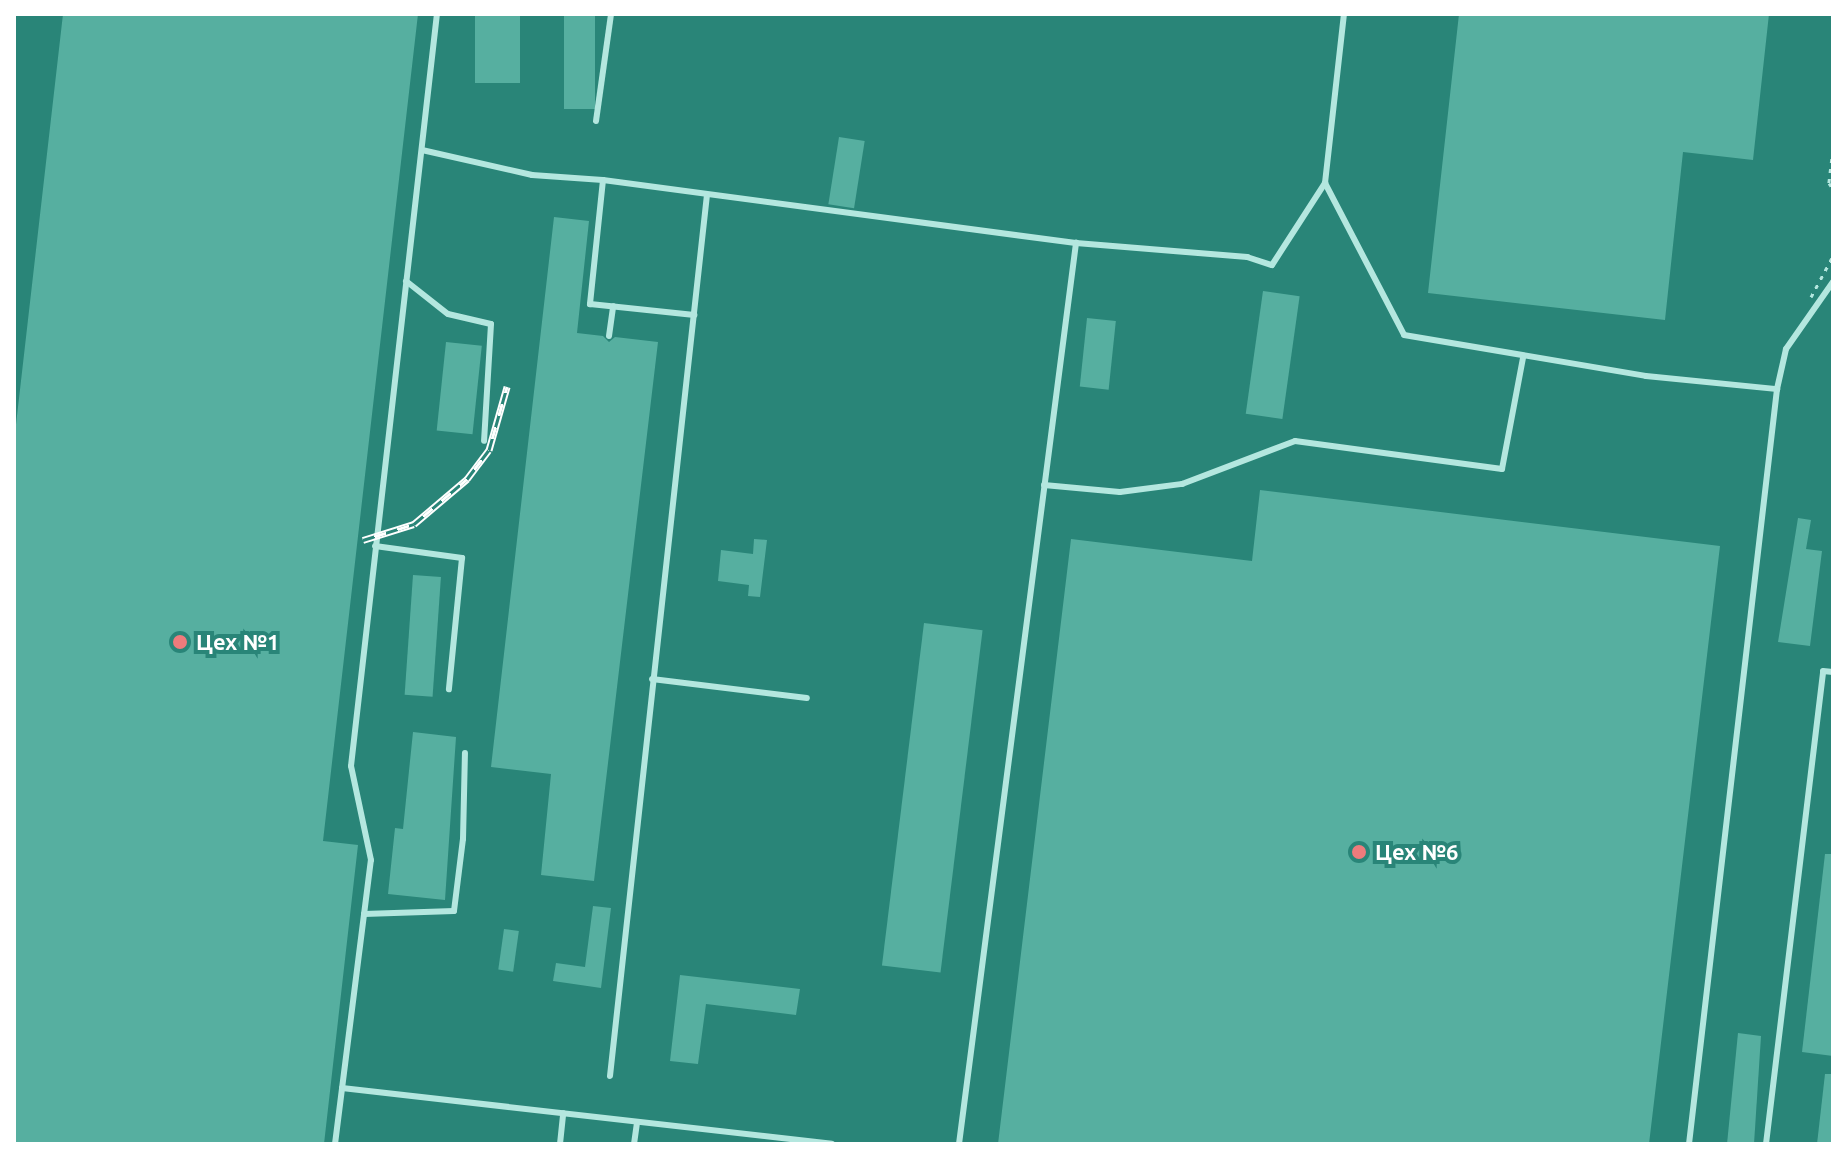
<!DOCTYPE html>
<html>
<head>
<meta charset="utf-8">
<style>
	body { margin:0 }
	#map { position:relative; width:1847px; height:1158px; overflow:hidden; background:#298578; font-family:Ubuntu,sans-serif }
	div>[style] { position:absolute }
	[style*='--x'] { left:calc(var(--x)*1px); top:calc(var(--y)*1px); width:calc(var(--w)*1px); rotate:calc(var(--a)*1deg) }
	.building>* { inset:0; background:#56afa0; transform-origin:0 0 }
	.path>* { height:3px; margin-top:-1.5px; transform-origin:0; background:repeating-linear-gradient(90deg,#b4e7df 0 4px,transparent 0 10px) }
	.service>* { height:6px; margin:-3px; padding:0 3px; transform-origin:3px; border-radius:3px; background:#b4e7df }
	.rail>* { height:7px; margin-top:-3.5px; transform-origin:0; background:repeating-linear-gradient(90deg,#298578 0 12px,#fff 0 24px); box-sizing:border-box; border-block:2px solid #fff }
	.dots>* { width:22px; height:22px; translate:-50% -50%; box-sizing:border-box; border:4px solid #298578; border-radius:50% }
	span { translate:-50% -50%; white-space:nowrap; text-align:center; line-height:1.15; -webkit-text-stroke:8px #298578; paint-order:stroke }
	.poi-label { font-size:22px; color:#fff; font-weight:700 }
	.left { translate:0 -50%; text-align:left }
	.frame { position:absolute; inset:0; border:16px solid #fff; pointer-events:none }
</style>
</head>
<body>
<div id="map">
	<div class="building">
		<div style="clip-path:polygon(63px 14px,418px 14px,323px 841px,358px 845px,324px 1144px,14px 1144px,14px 442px)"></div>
		<div style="left:475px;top:14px;width:45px;height:69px"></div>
		<div style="left:564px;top:14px;width:31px;height:95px"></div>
		<div style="clip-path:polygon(1459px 14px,1769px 14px,1753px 160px,1683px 152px,1665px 320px,1428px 293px)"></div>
		<div style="left:839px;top:137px;width:26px;height:68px;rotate:9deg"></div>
		<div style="clip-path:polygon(554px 217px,589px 221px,577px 333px,603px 336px,609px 342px,615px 337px,658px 342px,594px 881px,541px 875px,551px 774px,491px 767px)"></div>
		<div style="left:1263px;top:291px;width:37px;height:124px;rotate:8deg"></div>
		<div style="left:1087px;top:318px;width:29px;height:69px;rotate:6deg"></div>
		<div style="left:446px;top:342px;width:36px;height:89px;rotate:6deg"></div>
		<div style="clip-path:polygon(1260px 490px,1720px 546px,1649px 1144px,998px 1144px,1071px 539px,1252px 561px)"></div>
		<div style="clip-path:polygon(1798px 518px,1811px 520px,1806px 549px,1822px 551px,1810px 646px,1778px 642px)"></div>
		<div style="clip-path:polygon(754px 539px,767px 540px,760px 597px,748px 596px,749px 585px,718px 581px,721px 550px,753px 554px)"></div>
		<div style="left:413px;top:575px;width:28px;height:120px;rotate:4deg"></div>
		<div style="left:924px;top:623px;width:59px;height:345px;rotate:7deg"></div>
		<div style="clip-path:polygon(413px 732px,456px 737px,445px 900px,388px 894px,395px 828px,403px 829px)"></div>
		<div style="clip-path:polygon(1825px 854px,1833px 854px,1833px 1056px,1802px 1052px)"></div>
		<div style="clip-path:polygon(593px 906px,611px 908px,601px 988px,553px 981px,556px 963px,585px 967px)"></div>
		<div style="left:504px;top:929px;width:15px;height:41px;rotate:8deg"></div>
		<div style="clip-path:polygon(680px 975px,800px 989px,796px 1015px,706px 1004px,698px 1064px,670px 1061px)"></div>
		<div style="clip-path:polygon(1738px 1033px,1761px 1036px,1754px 1144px,1727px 1144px)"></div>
		<div style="clip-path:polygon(1825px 1074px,1833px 1074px,1833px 1144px,1817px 1144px)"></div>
	</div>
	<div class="path">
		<div style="--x:1833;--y:149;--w:34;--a:97"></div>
		<div style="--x:1829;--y:183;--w:7;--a:56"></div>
		<div style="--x:1811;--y:297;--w:47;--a:-61.8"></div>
	</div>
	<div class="service">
		<div style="--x:596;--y:121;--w:108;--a:-82"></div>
		<div style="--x:422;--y:150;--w:113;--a:12.8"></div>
		<div style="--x:532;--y:175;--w:71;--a:4"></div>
		<div style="--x:603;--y:180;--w:477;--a:7.6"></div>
		<div style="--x:1076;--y:243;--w:172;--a:4.7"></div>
		<div style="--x:1247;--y:257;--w:26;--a:18"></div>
		<div style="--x:1272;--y:265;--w:98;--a:-57.1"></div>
		<div style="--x:1325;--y:183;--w:170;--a:-83.6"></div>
		<div style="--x:603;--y:180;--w:125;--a:96"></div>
		<div style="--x:590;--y:304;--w:105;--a:6"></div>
		<div style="--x:1325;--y:183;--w:171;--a:62.5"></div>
		<div style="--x:1404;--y:335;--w:245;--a:9.6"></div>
		<div style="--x:1646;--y:376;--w:132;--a:5.7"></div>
		<div style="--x:406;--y:281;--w:53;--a:38.2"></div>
		<div style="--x:448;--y:314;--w:44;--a:13.1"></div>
		<div style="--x:491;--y:324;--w:117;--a:93.4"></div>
		<div style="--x:609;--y:336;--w:30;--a:-82"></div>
		<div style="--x:1044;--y:485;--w:76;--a:5.3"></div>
		<div style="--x:1120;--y:492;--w:63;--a:-7.4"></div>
		<div style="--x:1182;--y:484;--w:121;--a:-20.8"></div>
		<div style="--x:1295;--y:441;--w:209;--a:7.7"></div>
		<div style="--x:1502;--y:469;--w:113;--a:-79.3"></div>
		<div style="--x:375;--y:546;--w:88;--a:7.9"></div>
		<div style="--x:462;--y:558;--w:132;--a:95.7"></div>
		<div style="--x:652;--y:679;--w:156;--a:7"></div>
		<div style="--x:364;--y:914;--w:90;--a:-1.9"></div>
		<div style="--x:454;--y:911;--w:73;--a:-82.9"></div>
		<div style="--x:463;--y:839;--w:86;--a:-88.7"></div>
		<div style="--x:610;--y:1076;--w:886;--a:-83.72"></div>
		<div style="--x:342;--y:1088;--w:493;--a:6.5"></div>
		<div style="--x:335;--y:1144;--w:286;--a:-82.8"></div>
		<div style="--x:371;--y:860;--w:96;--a:-102"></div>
		<div style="--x:351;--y:766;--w:757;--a:-83.48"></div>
		<div style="--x:560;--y:1144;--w:31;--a:-84"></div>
		<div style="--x:634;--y:1144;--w:22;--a:-82"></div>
		<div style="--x:959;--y:1144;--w:909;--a:-82.6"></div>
		<div style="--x:1689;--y:1144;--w:760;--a:-83.35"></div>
		<div style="--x:1777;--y:389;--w:41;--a:-77.3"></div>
		<div style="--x:1786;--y:349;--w:82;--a:-55"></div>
		<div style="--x:1766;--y:1144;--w:476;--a:-83.1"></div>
		<div style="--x:1823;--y:671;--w:10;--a:6"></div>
	</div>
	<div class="rail">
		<div style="--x:363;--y:540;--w:53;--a:-17.4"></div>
		<div style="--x:414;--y:524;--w:70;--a:-40.3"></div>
		<div style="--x:467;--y:479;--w:36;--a:-53"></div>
		<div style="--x:489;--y:450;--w:66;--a:-74.1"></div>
	</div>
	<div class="dots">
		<div style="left:180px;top:642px;background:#ee7b7c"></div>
		<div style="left:1359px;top:852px;background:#ee7b7c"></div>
	</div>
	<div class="poi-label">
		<span class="left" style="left:196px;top:642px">Цех №1</span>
		<span class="left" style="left:1375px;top:852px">Цех №6</span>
	</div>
	<div class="frame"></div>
</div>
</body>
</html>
